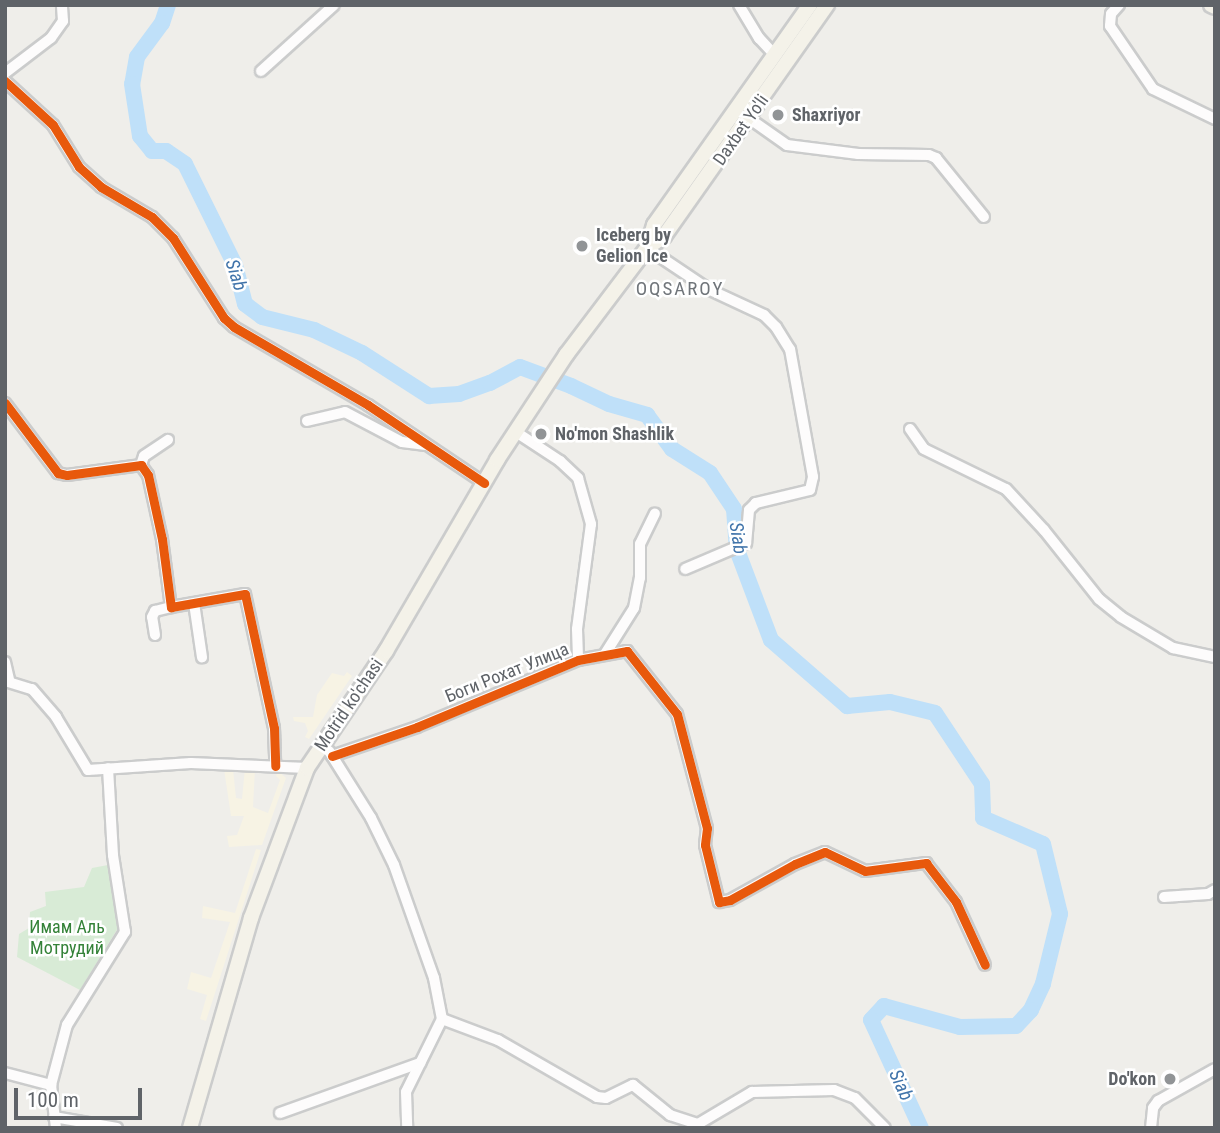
<!DOCTYPE html>
<html>
<head>
<meta charset="utf-8">
<style>
	body { margin:0 }
	#map { position:relative; width:1220px; height:1133px; overflow:hidden; background:#efeeea; font-family:"Roboto Condensed",sans-serif }
	div>[style] { position:absolute }
	[style*='--x'] { left:calc(var(--x)*1px); top:calc(var(--y)*1px); width:calc(var(--w)*1px); rotate:calc(var(--a)*1deg) }
	.commercial>* { inset:0; background:#f7f3e4 }
	.green>* { inset:0; background:#d8ebd6 }
	.river>* { height:16px; margin:-8px; padding:0 8px; transform-origin:8px; border-radius:8px; background:#bfe0f9 }
	.roads { filter:drop-shadow(2px 0 #cbcccc) drop-shadow(-2px 0 #cbcccc) drop-shadow(0 2px #cbcccc) drop-shadow(0 -2px #cbcccc) }
	.minor>* { height:10px; margin:-5px; padding:0 5px; transform-origin:5px; border-radius:5px; background:#fdfcfc }
	.major>* { height:14px; margin:-7px; padding:0 7px; transform-origin:7px; border-radius:7px; background:#f4f2e9 }
	.cycleway>* { height:9px; margin:-4.5px; padding:0 4.5px; transform-origin:4.5px; border-radius:4.5px; background:#e8590c }
	.dots>* { width:19px; height:19px; translate:-50% -50%; box-sizing:border-box; border:4px solid #fff; border-radius:50% }
	span { translate:-50% -50%; white-space:nowrap; text-align:center; line-height:1.15; -webkit-text-stroke:5px #fff; paint-order:stroke }
	.poi-label { font-size:18px; color:#5f6368; font-weight:700 }
	.left { translate:0 -50%; text-align:left }
	.right { translate:-100% -50%; text-align:right }
	.street-label { font-size:18px; color:#5f6368 }
	.park-label { font-size:18px; color:#348238 }
	.water-label { font-size:19px; color:#4174aa; font-style:italic }
	.neighbourhood-label { font-size:19px; color:#70757a; letter-spacing:2px }
	.frame { position:absolute; inset:0; border:7px solid #5f6368; pointer-events:none }
	.scale { position:absolute; left:14px; top:1088px; width:128px; height:32px; box-sizing:border-box; border:4px solid #5f6368; border-top:0; padding-left:9px; font-size:21px; line-height:24px; white-space:nowrap; color:#5f6368; -webkit-text-stroke:5px #fff; paint-order:stroke }
</style>
</head>
<body>
<div id="map">
	<div class="commercial">
		<div style="clip-path:polygon(347px 672px,352px 676px,309px 739px,305px 737px,308px 731px,305px 723px,294px 721px,293px 717px,313px 717px,317px 695px,332px 673px,344px 676px)"></div>
		<div style="clip-path:polygon(245px 768px,255px 769px,253px 807px,268px 813px,280px 780px,276px 776px,278px 771px,286px 778px,262px 845px,229px 847px,227px 836px,237px 835px,244px 816px,231px 816px,224px 769px,233px 769px,236px 798px,242px 799px)"></div>
		<div style="clip-path:polygon(256px 849px,261px 850px,206px 1021px,200px 1019px,207px 995px,187px 989px,191px 972px,211px 978px,230px 922px,202px 918px,203px 906px,235px 913px)"></div>
	</div>
	<div class="green">
		<div style="clip-path:polygon(108px 865px,118px 928px,80px 990px,17px 957px,19px 934px,29px 928px,30px 912px,46px 906px,45px 892px,84px 887px,92px 868px)"></div>
	</div>
	<div class="river">
		<div style="--x:168;--y:5;--w:19;--a:108"></div>
		<div style="--x:162;--y:23;--w:42;--a:126.3"></div>
		<div style="--x:137;--y:57;--w:27;--a:100"></div>
		<div style="--x:132;--y:84;--w:53;--a:81.3"></div>
		<div style="--x:140;--y:136;--w:19;--a:51"></div>
		<div style="--x:152;--y:151;--w:14;--a:0"></div>
		<div style="--x:166;--y:151;--w:23;--a:34"></div>
		<div style="--x:185;--y:164;--w:113;--a:63.7"></div>
		<div style="--x:235;--y:265;--w:40;--a:75.6"></div>
		<div style="--x:245;--y:304;--w:21;--a:37"></div>
		<div style="--x:262;--y:317;--w:54;--a:14"></div>
		<div style="--x:314;--y:330;--w:53;--a:25.6"></div>
		<div style="--x:362;--y:353;--w:80;--a:32.7"></div>
		<div style="--x:429;--y:396;--w:30;--a:-4"></div>
		<div style="--x:459;--y:394;--w:33;--a:-20"></div>
		<div style="--x:490;--y:383;--w:34;--a:-28"></div>
		<div style="--x:520;--y:367;--w:54;--a:20.4"></div>
		<div style="--x:571;--y:386;--w:42;--a:25.3"></div>
		<div style="--x:609;--y:404;--w:40;--a:16"></div>
		<div style="--x:647;--y:415;--w:42;--a:53.7"></div>
		<div style="--x:672;--y:449;--w:45;--a:32.3"></div>
		<div style="--x:710;--y:473;--w:43;--a:56.3"></div>
		<div style="--x:734;--y:509;--w:41;--a:85.8"></div>
		<div style="--x:737;--y:550;--w:96;--a:69.3"></div>
		<div style="--x:771;--y:640;--w:101;--a:41"></div>
		<div style="--x:847;--y:706;--w:43;--a:-5.3"></div>
		<div style="--x:890;--y:702;--w:46;--a:13.7"></div>
		<div style="--x:935;--y:713;--w:85;--a:56.5"></div>
		<div style="--x:982;--y:784;--w:34;--a:88"></div>
		<div style="--x:983;--y:818;--w:65;--a:23.4"></div>
		<div style="--x:1043;--y:844;--w:72;--a:76.3"></div>
		<div style="--x:1060;--y:914;--w:72;--a:103.7"></div>
		<div style="--x:1043;--y:984;--w:29;--a:115"></div>
		<div style="--x:1031;--y:1010;--w:22;--a:133"></div>
		<div style="--x:1016;--y:1026;--w:56;--a:179"></div>
		<div style="--x:960;--y:1027;--w:79;--a:-164.6"></div>
		<div style="--x:884;--y:1006;--w:19;--a:133"></div>
		<div style="--x:871;--y:1020;--w:119;--a:65.2"></div>
	</div>
	<div class="roads">
		<div class="minor">
			<div style="--x:739;--y:5;--w:39;--a:59"></div>
			<div style="--x:759;--y:38;--w:23;--a:47"></div>
			<div style="--x:1119;--y:5;--w:12;--a:132"></div>
			<div style="--x:1111;--y:14;--w:12;--a:95"></div>
			<div style="--x:1110;--y:26;--w:76;--a:55.7"></div>
			<div style="--x:1153;--y:89;--w:69;--a:25.8"></div>
			<div style="--x:261;--y:71;--w:98;--a:-42.1"></div>
			<div style="--x:5;--y:73;--w:58;--a:-37.3"></div>
			<div style="--x:51;--y:38;--w:21;--a:-55"></div>
			<div style="--x:63;--y:21;--w:16;--a:-94"></div>
			<div style="--x:5;--y:81;--w:65;--a:42.5"></div>
			<div style="--x:53;--y:125;--w:49;--a:58.2"></div>
			<div style="--x:79;--y:167;--w:30;--a:42"></div>
			<div style="--x:101;--y:187;--w:59;--a:30.5"></div>
			<div style="--x:152;--y:217;--w:30;--a:45"></div>
			<div style="--x:173;--y:238;--w:95;--a:57.5"></div>
			<div style="--x:224;--y:318;--w:13;--a:42"></div>
			<div style="--x:234;--y:327;--w:155;--a:30.2"></div>
			<div style="--x:368;--y:405;--w:140;--a:33.9"></div>
			<div style="--x:750;--y:119;--w:45;--a:35.1"></div>
			<div style="--x:787;--y:145;--w:72;--a:7.2"></div>
			<div style="--x:858;--y:154;--w:71;--a:0.8"></div>
			<div style="--x:929;--y:155;--w:8;--a:23"></div>
			<div style="--x:936;--y:158;--w:76;--a:50.9"></div>
			<div style="--x:647;--y:248;--w:73;--a:33.9"></div>
			<div style="--x:708;--y:289;--w:62;--a:24.9"></div>
			<div style="--x:764;--y:315;--w:17;--a:45"></div>
			<div style="--x:776;--y:327;--w:26;--a:58"></div>
			<div style="--x:790;--y:349;--w:130;--a:79.8"></div>
			<div style="--x:813;--y:477;--w:13;--a:103"></div>
			<div style="--x:810;--y:490;--w:56;--a:166.5"></div>
			<div style="--x:756;--y:503;--w:10;--a:135"></div>
			<div style="--x:749;--y:510;--w:33;--a:95"></div>
			<div style="--x:746;--y:543;--w:66;--a:156.9"></div>
			<div style="--x:5;--y:403;--w:88;--a:52.9"></div>
			<div style="--x:58;--y:473;--w:9;--a:13"></div>
			<div style="--x:67;--y:475;--w:75;--a:-7.7"></div>
			<div style="--x:141;--y:465;--w:12;--a:55"></div>
			<div style="--x:148;--y:475;--w:66;--a:77.7"></div>
			<div style="--x:162;--y:539;--w:69;--a:82.5"></div>
			<div style="--x:171;--y:607;--w:75;--a:-10"></div>
			<div style="--x:245;--y:594;--w:137;--a:77.8"></div>
			<div style="--x:274;--y:728;--w:38;--a:88"></div>
			<div style="--x:307;--y:421;--w:39;--a:-13"></div>
			<div style="--x:345;--y:412;--w:64;--a:27.8"></div>
			<div style="--x:402;--y:442;--w:24;--a:7"></div>
			<div style="--x:910;--y:429;--w:24;--a:55"></div>
			<div style="--x:924;--y:449;--w:91;--a:26"></div>
			<div style="--x:1006;--y:489;--w:56;--a:47.2"></div>
			<div style="--x:1044;--y:530;--w:88;--a:51.4"></div>
			<div style="--x:1099;--y:599;--w:28;--a:39"></div>
			<div style="--x:1121;--y:617;--w:61;--a:30.8"></div>
			<div style="--x:1173;--y:648;--w:43;--a:12.1"></div>
			<div style="--x:516;--y:432;--w:53;--a:33.4"></div>
			<div style="--x:560;--y:461;--w:25;--a:43"></div>
			<div style="--x:578;--y:478;--w:48;--a:74.2"></div>
			<div style="--x:591;--y:524;--w:106;--a:97.6"></div>
			<div style="--x:577;--y:629;--w:31;--a:88"></div>
			<div style="--x:141;--y:465;--w:9;--a:-72"></div>
			<div style="--x:144;--y:456;--w:29;--a:-34"></div>
			<div style="--x:194;--y:603;--w:55;--a:81.6"></div>
			<div style="--x:155;--y:635;--w:18;--a:-99"></div>
			<div style="--x:152;--y:617;--w:7;--a:-63"></div>
			<div style="--x:155;--y:611;--w:16;--a:-14"></div>
			<div style="--x:605;--y:654;--w:54;--a:-57.8"></div>
			<div style="--x:634;--y:608;--w:31;--a:-79"></div>
			<div style="--x:640;--y:578;--w:34;--a:-90"></div>
			<div style="--x:640;--y:544;--w:34;--a:-64"></div>
			<div style="--x:5;--y:662;--w:18;--a:77"></div>
			<div style="--x:5;--y:681;--w:28;--a:17"></div>
			<div style="--x:32;--y:689;--w:37;--a:49"></div>
			<div style="--x:56;--y:717;--w:62;--a:58.9"></div>
			<div style="--x:88;--y:770;--w:103;--a:-3.9"></div>
			<div style="--x:191;--y:763;--w:116;--a:2.5"></div>
			<div style="--x:329;--y:751;--w:79;--a:57.9"></div>
			<div style="--x:371;--y:818;--w:52;--a:63.9"></div>
			<div style="--x:394;--y:865;--w:120;--a:70.5"></div>
			<div style="--x:434;--y:978;--w:42;--a:79"></div>
			<div style="--x:442;--y:1019;--w:81;--a:116.3"></div>
			<div style="--x:406;--y:1092;--w:36;--a:88"></div>
			<div style="--x:332;--y:756;--w:90;--a:-18.8"></div>
			<div style="--x:417;--y:727;--w:174;--a:-22.6"></div>
			<div style="--x:578;--y:660;--w:50;--a:-10.4"></div>
			<div style="--x:627;--y:651;--w:80;--a:51.6"></div>
			<div style="--x:677;--y:714;--w:118;--a:75.3"></div>
			<div style="--x:707;--y:828;--w:17;--a:97"></div>
			<div style="--x:705;--y:845;--w:59;--a:76.2"></div>
			<div style="--x:719;--y:902;--w:11;--a:-10"></div>
			<div style="--x:730;--y:900;--w:74;--a:-29"></div>
			<div style="--x:795;--y:864;--w:32;--a:-22"></div>
			<div style="--x:825;--y:852;--w:44;--a:25.4"></div>
			<div style="--x:865;--y:871;--w:62;--a:-7.5"></div>
			<div style="--x:926;--y:863;--w:49;--a:52.4"></div>
			<div style="--x:956;--y:902;--w:69;--a:65.3"></div>
			<div style="--x:1164;--y:897;--w:44;--a:-3.9"></div>
			<div style="--x:1208;--y:894;--w:8;--a:-30"></div>
			<div style="--x:442;--y:1019;--w:60;--a:20.6"></div>
			<div style="--x:498;--y:1040;--w:114;--a:29.9"></div>
			<div style="--x:597;--y:1097;--w:9;--a:6"></div>
			<div style="--x:606;--y:1098;--w:30;--a:-26"></div>
			<div style="--x:633;--y:1085;--w:48;--a:39"></div>
			<div style="--x:670;--y:1115;--w:29;--a:18"></div>
			<div style="--x:698;--y:1124;--w:63;--a:-30.7"></div>
			<div style="--x:752;--y:1092;--w:82;--a:-1.4"></div>
			<div style="--x:834;--y:1090;--w:22;--a:21"></div>
			<div style="--x:855;--y:1098;--w:42;--a:45"></div>
			<div style="--x:5;--y:1073;--w:48;--a:14.6"></div>
			<div style="--x:280;--y:1113;--w:149;--a:-19.7"></div>
			<div style="--x:54;--y:1117;--w:64;--a:9.9"></div>
			<div style="--x:56;--y:1128;--w:43;--a:-96.6"></div>
			<div style="--x:51;--y:1085;--w:62;--a:-75.1"></div>
			<div style="--x:67;--y:1025;--w:110;--a:-58.1"></div>
			<div style="--x:125;--y:932;--w:78;--a:-98.9"></div>
			<div style="--x:113;--y:855;--w:87;--a:-93.3"></div>
			<div style="--x:1151;--y:1128;--w:20;--a:-84"></div>
			<div style="--x:1153;--y:1108;--w:9;--a:-54"></div>
			<div style="--x:1158;--y:1101;--w:65;--a:-29.3"></div>
		</div>
		<div class="major">
			<div style="--x:1211;--y:5;--w:4;--a:27"></div>
			<div style="--x:647;--y:248;--w:24;--a:-73"></div>
			<div style="--x:654;--y:225;--w:270;--a:-54.7"></div>
			<div style="--x:190;--y:1128;--w:219;--a:-73.8"></div>
			<div style="--x:251;--y:918;--w:160;--a:-69.5"></div>
			<div style="--x:307;--y:768;--w:141;--a:-56"></div>
			<div style="--x:386;--y:651;--w:221;--a:-59.8"></div>
			<div style="--x:497;--y:460;--w:126;--a:-56.7"></div>
			<div style="--x:566;--y:355;--w:134;--a:-52.9"></div>
			<div style="--x:647;--y:248;--w:21;--a:-35"></div>
			<div style="--x:664;--y:236;--w:283;--a:-54.8"></div>
		</div>
	</div>
	<div class="cycleway">
		<div style="--x:5;--y:81;--w:65;--a:42.5"></div>
		<div style="--x:53;--y:125;--w:49;--a:58.2"></div>
		<div style="--x:79;--y:167;--w:30;--a:42"></div>
		<div style="--x:101;--y:187;--w:59;--a:30.5"></div>
		<div style="--x:152;--y:217;--w:30;--a:45"></div>
		<div style="--x:173;--y:238;--w:95;--a:57.5"></div>
		<div style="--x:224;--y:318;--w:13;--a:42"></div>
		<div style="--x:234;--y:327;--w:155;--a:30.2"></div>
		<div style="--x:368;--y:405;--w:140;--a:33.9"></div>
		<div style="--x:5;--y:403;--w:88;--a:52.9"></div>
		<div style="--x:58;--y:473;--w:9;--a:13"></div>
		<div style="--x:67;--y:475;--w:75;--a:-7.7"></div>
		<div style="--x:141;--y:465;--w:12;--a:55"></div>
		<div style="--x:148;--y:475;--w:66;--a:77.7"></div>
		<div style="--x:162;--y:539;--w:69;--a:82.5"></div>
		<div style="--x:171;--y:607;--w:75;--a:-10"></div>
		<div style="--x:245;--y:594;--w:137;--a:77.8"></div>
		<div style="--x:274;--y:728;--w:38;--a:88"></div>
		<div style="--x:332;--y:756;--w:90;--a:-18.8"></div>
		<div style="--x:417;--y:727;--w:174;--a:-22.6"></div>
		<div style="--x:578;--y:660;--w:50;--a:-10.4"></div>
		<div style="--x:627;--y:651;--w:80;--a:51.6"></div>
		<div style="--x:677;--y:714;--w:118;--a:75.3"></div>
		<div style="--x:707;--y:828;--w:17;--a:97"></div>
		<div style="--x:705;--y:845;--w:59;--a:76.2"></div>
		<div style="--x:719;--y:902;--w:11;--a:-10"></div>
		<div style="--x:730;--y:900;--w:74;--a:-29"></div>
		<div style="--x:795;--y:864;--w:32;--a:-22"></div>
		<div style="--x:825;--y:852;--w:44;--a:25.4"></div>
		<div style="--x:865;--y:871;--w:62;--a:-7.5"></div>
		<div style="--x:926;--y:863;--w:49;--a:52.4"></div>
		<div style="--x:956;--y:902;--w:69;--a:65.3"></div>
	</div>
	<div class="dots">
		<div style="left:778px;top:115px;background:#919496"></div>
		<div style="left:582px;top:246px;background:#919496"></div>
		<div style="left:541px;top:434px;background:#919496"></div>
		<div style="left:1170px;top:1079px;background:#919496"></div>
	</div>
	<div class="poi-label">
		<span class="left" style="left:792px;top:115px">Shaxriyor</span>
		<span class="left" style="left:596px;top:246px">Iceberg by<br>Gelion Ice</span>
		<span class="left" style="left:555px;top:434px">No'mon Shashlik</span>
		<span class="right" style="left:1156px;top:1079px">Do'kon</span>
	</div>
	<div class="street-label">
		<span style="left:741px;top:130px;rotate:-55deg">Daxbet Yo'li</span>
		<span style="left:507px;top:673px;rotate:-22deg">Боги Рохат Улица</span>
		<span style="left:349px;top:705px;rotate:-56deg">Motrid ko'chasi</span>
	</div>
	<div class="park-label">
		<span style="left:67px;top:938px">Имам Аль<br>Мотрудий</span>
	</div>
	<div class="water-label">
		<span style="left:236px;top:275px;rotate:72deg">Siab</span>
		<span style="left:738px;top:538px;rotate:81deg">Siab</span>
		<span style="left:901px;top:1085px;rotate:65deg">Siab</span>
	</div>
	<div class="neighbourhood-label">
		<span style="left:680px;top:289px">OQSAROY</span>
	</div>
	<div class="frame"></div>
	<div class="scale">100 m</div>
</div>
</body>
</html>
